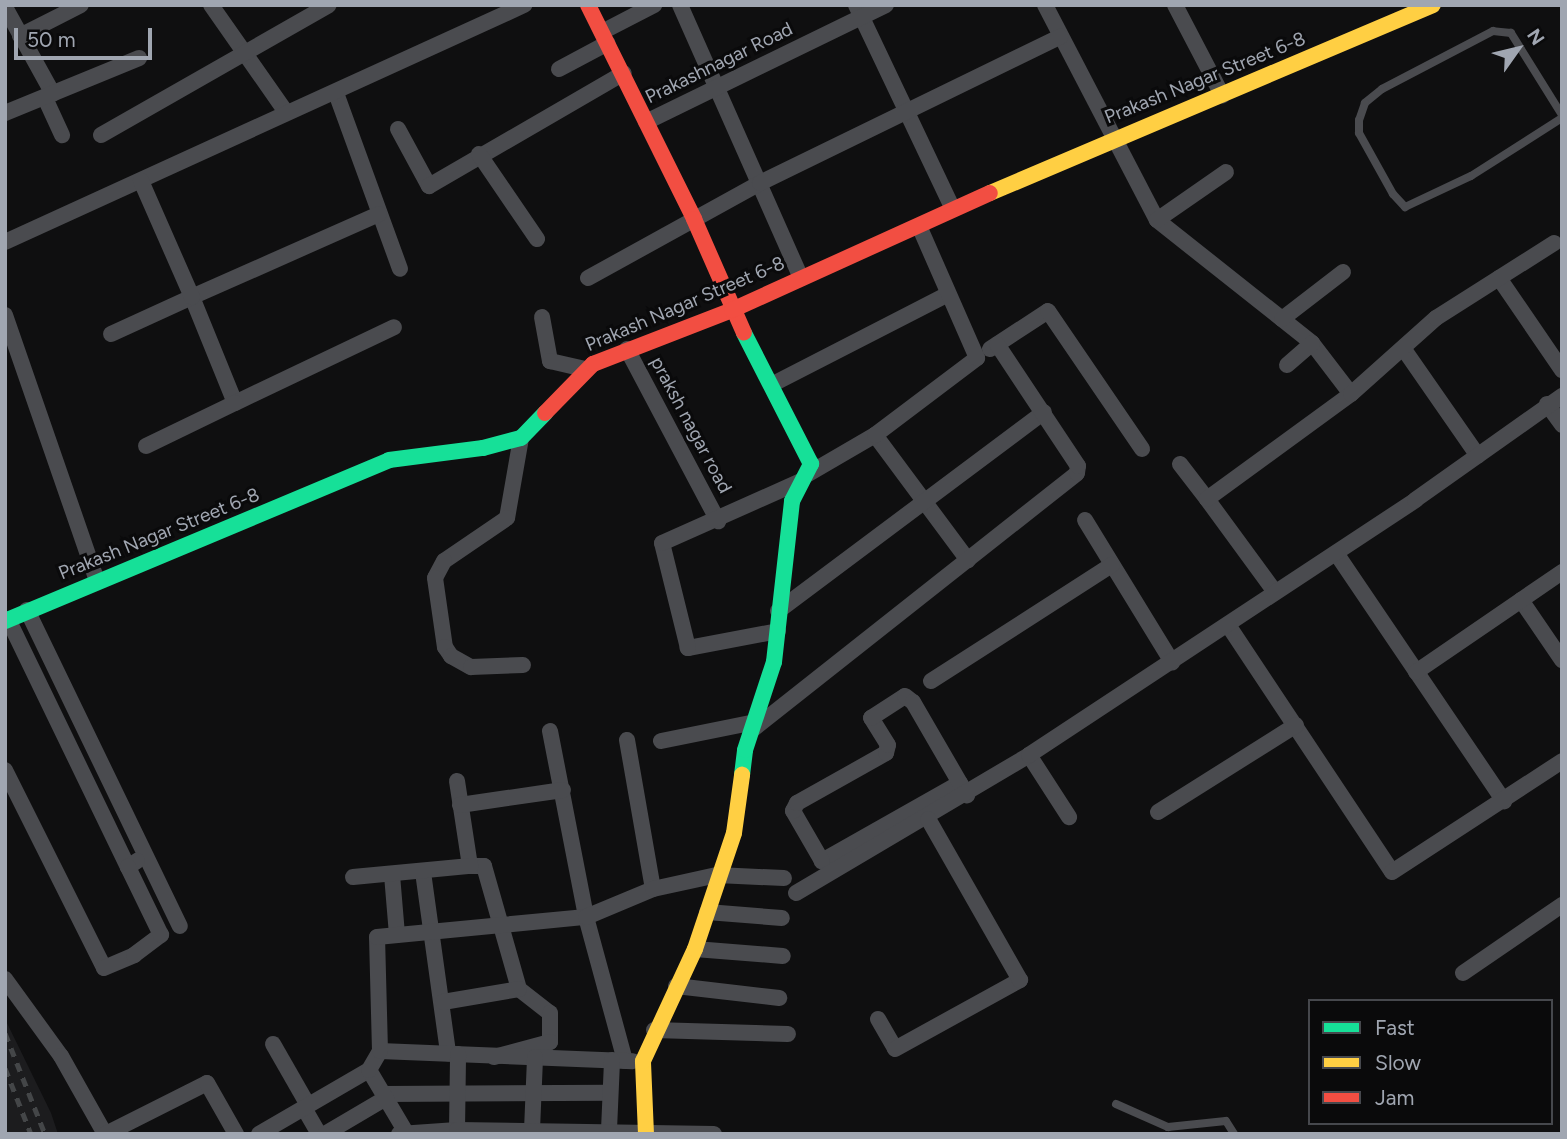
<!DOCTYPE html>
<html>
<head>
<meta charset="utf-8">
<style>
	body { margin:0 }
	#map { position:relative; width:1567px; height:1139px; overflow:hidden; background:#0f0f10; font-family:Figtree,sans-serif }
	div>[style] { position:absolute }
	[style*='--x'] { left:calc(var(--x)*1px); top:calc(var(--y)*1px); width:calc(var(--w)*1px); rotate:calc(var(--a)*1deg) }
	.built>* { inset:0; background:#1c1c1e }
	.lane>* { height:8px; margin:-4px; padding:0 4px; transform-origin:4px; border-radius:4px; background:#4a4b4f }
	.street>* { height:16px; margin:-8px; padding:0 8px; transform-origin:8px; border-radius:8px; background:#4a4b4f }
	.fast>* { height:16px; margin:-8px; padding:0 8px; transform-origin:8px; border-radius:8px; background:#16e098 }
	.slow>* { height:16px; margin:-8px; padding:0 8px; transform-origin:8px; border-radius:8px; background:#ffcf43 }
	.jam>* { height:16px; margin:-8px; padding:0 8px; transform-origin:8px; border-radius:8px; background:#f24e42 }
	.rail>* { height:5px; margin-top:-2.5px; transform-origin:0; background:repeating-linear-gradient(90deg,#444648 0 9px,transparent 0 16px) }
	span { translate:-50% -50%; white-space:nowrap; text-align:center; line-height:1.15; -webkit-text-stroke:6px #0a0a0b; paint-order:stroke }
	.street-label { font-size:19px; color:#a0a6b1 }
	.frame { position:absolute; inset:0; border:7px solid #a0a6b1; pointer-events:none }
	.legend { position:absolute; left:1308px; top:999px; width:245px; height:126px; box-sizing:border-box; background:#0a0a0b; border:2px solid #46484d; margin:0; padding:9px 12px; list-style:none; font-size:21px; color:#a0a6b1 }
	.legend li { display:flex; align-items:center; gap:14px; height:35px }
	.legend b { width:35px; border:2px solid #46484d }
	.north { position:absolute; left:1483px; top:14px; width:70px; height:70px; -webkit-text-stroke:5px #0a0a0b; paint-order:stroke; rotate:56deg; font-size:19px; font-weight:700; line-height:28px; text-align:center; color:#a0a6b1 }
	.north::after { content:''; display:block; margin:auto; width:24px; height:32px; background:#a0a6b1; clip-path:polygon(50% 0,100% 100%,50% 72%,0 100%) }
	.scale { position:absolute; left:14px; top:28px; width:138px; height:32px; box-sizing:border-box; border:4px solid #a0a6b1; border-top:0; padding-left:9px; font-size:21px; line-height:24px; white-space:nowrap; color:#a0a6b1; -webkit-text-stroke:5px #0a0a0b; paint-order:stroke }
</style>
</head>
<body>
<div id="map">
	<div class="built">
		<div style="clip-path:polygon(5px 1019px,51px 1113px,58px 1134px,5px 1134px)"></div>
	</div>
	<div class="lane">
		<div style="--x:1562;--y:115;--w:97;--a:-121.9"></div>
		<div style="--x:1511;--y:33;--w:18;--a:-174"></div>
		<div style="--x:1493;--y:31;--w:125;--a:152.4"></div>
		<div style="--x:1382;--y:89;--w:22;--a:141"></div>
		<div style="--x:1365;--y:103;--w:18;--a:109"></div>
		<div style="--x:1359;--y:120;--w:13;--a:90"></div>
		<div style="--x:1359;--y:133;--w:70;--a:60.9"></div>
		<div style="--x:1393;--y:194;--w:18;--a:47"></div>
		<div style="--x:1405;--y:207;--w:73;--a:-25.2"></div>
		<div style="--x:1471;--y:176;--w:108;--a:-32.5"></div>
		<div style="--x:1116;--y:1104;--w:57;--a:23.9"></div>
		<div style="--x:1168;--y:1127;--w:58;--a:-5.9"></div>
		<div style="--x:1226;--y:1121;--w:15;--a:58"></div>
	</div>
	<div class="street">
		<div style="--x:211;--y:5;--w:131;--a:55"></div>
		<div style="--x:680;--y:5;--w:299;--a:66.1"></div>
		<div style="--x:856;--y:5;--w:226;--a:64.6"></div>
		<div style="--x:1045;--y:5;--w:242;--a:62.5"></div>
		<div style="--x:1157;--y:220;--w:198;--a:38.4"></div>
		<div style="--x:1312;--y:343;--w:64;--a:52.6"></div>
		<div style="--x:1175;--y:5;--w:102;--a:62.4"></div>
		<div style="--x:5;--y:7;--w:99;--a:61.1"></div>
		<div style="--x:602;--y:32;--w:59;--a:-27.4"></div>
		<div style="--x:20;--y:36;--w:68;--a:-26.9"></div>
		<div style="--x:559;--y:69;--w:55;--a:-28"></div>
		<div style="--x:336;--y:93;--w:187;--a:70"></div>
		<div style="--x:45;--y:98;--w:41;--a:65.3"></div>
		<div style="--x:5;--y:113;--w:145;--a:-22.3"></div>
		<div style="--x:646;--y:122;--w:267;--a:-26"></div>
		<div style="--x:398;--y:129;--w:65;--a:61.5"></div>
		<div style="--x:429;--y:186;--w:225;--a:-30.1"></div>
		<div style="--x:101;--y:135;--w:262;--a:-29.7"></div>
		<div style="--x:479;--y:154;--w:103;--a:55.7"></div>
		<div style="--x:379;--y:214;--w:205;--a:156.1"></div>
		<div style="--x:192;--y:297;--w:114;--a:67.9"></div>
		<div style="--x:235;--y:403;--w:176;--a:-25.5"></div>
		<div style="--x:1157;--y:220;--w:84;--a:-34.8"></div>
		<div style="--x:5;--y:242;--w:571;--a:-24.54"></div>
		<div style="--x:588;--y:278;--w:196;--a:-28.9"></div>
		<div style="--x:760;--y:183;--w:334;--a:-26"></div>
		<div style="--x:1499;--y:278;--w:112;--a:55.6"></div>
		<div style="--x:5;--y:315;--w:281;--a:70.9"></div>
		<div style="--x:542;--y:317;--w:45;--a:79.7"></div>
		<div style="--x:550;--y:361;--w:35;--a:13"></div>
		<div style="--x:1282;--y:319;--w:77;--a:-37.6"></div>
		<div style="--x:111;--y:334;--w:89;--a:-24.6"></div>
		<div style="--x:192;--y:297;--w:127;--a:-113.7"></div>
		<div style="--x:1403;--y:348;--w:131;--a:55.2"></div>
		<div style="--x:627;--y:349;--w:195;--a:62.1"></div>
		<div style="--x:990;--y:349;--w:69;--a:-33.2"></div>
		<div style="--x:1048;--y:311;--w:167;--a:55.7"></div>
		<div style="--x:1287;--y:365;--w:33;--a:-41"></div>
		<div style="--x:771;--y:385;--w:199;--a:-27.2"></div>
		<div style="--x:1547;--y:404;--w:26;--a:54"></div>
		<div style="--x:875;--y:435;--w:156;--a:53.4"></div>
		<div style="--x:521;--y:438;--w:81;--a:99.9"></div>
		<div style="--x:507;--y:518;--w:76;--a:145.7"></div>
		<div style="--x:444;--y:561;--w:19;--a:118"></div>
		<div style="--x:435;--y:578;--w:70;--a:81.8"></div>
		<div style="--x:445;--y:647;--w:11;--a:56"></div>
		<div style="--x:451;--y:656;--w:23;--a:29"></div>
		<div style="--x:471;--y:667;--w:52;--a:-2.2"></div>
		<div style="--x:146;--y:446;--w:99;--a:-25.8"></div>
		<div style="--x:1180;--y:464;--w:44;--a:52.4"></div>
		<div style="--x:808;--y:474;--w:78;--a:-30.2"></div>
		<div style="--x:875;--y:435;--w:128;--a:-37"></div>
		<div style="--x:977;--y:358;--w:144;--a:-113.7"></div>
		<div style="--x:1085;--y:520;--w:167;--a:58.5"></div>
		<div style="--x:1336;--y:553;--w:300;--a:55.9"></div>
		<div style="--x:1275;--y:592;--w:115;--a:-126.2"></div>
		<div style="--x:1207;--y:499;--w:178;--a:-36.1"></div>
		<div style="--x:1351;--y:394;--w:114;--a:-41.8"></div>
		<div style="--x:1436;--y:318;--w:140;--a:-32.4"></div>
		<div style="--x:1521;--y:600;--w:73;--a:55.7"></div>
		<div style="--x:27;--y:610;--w:351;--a:64.2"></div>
		<div style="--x:778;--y:611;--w:332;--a:-36.8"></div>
		<div style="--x:8;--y:619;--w:276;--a:64.2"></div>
		<div style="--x:128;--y:867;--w:11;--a:-34"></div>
		<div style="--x:1228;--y:625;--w:296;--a:56.4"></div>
		<div style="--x:1392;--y:872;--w:203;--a:-33.1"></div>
		<div style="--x:778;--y:631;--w:92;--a:169.3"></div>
		<div style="--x:688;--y:648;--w:108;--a:-103.9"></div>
		<div style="--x:662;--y:543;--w:152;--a:-24"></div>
		<div style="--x:1416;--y:672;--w:177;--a:-34.4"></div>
		<div style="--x:931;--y:681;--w:215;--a:-32.7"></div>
		<div style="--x:752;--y:730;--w:414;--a:-38.3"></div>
		<div style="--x:1077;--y:473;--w:7;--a:-82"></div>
		<div style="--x:1078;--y:466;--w:146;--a:-123.6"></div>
		<div style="--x:550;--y:731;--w:189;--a:79"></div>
		<div style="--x:586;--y:917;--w:149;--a:74.8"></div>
		<div style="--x:627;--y:740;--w:151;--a:80.1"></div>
		<div style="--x:661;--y:741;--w:96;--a:-11.4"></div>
		<div style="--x:1029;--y:755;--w:74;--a:57.2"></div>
		<div style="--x:5;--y:770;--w:221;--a:63.4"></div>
		<div style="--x:104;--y:968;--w:33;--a:-23"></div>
		<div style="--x:134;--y:955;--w:34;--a:-37"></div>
		<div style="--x:161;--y:935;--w:76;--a:-115.9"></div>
		<div style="--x:457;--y:781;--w:86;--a:81.3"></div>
		<div style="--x:470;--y:866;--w:14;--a:0"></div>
		<div style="--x:484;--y:866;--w:128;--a:74.1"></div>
		<div style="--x:519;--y:989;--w:39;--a:38"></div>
		<div style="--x:550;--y:1013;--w:29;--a:90"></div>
		<div style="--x:550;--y:1042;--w:58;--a:165"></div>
		<div style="--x:960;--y:783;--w:159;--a:150.5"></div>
		<div style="--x:822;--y:861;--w:58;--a:-120.1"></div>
		<div style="--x:793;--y:811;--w:9;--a:-63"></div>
		<div style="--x:797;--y:803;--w:102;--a:-29.3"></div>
		<div style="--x:886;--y:753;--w:8;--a:-76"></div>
		<div style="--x:888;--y:745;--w:32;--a:-122"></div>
		<div style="--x:871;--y:718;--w:40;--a:-32.9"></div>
		<div style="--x:905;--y:696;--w:10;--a:37"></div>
		<div style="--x:913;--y:702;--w:108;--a:59.9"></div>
		<div style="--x:460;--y:805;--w:104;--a:-8.3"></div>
		<div style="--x:1158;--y:812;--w:163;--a:-32.2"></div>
		<div style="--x:423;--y:872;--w:183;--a:82.1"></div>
		<div style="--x:392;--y:875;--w:60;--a:85.2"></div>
		<div style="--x:353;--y:877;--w:118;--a:-5.4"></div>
		<div style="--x:796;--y:893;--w:271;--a:-30.6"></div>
		<div style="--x:1029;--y:755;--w:463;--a:-33.4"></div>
		<div style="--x:1415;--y:500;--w:180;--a:-35.3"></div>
		<div style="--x:707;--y:912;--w:75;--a:4.6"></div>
		<div style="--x:695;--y:949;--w:88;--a:4.5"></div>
		<div style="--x:1463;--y:973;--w:120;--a:-34.5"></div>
		<div style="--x:5;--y:979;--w:95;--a:54"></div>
		<div style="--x:61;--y:1056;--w:90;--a:60.6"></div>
		<div style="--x:676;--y:986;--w:104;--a:6.6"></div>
		<div style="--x:443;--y:1002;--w:77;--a:-9.7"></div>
		<div style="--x:878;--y:1019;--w:34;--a:60"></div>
		<div style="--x:895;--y:1049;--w:143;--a:-28.9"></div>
		<div style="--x:1020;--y:980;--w:185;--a:-119.7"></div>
		<div style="--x:654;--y:1030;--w:134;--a:1.7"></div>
		<div style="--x:273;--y:1044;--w:70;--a:60.2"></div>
		<div style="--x:380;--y:1051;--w:253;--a:2.3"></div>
		<div style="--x:384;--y:1094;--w:226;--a:-0.3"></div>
		<div style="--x:304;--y:1108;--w:30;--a:60"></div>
		<div style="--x:457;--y:1130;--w:76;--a:-89.2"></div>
		<div style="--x:532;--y:1130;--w:73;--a:-87.6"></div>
		<div style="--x:609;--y:1130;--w:70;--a:-87.5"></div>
		<div style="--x:106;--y:1134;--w:113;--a:-26.8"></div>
		<div style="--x:207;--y:1083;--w:59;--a:60.4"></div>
		<div style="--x:259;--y:1134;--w:127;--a:-30.2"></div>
		<div style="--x:325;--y:1134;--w:71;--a:-30.5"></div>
		<div style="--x:399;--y:1134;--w:58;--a:-3.9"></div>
		<div style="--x:457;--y:1130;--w:257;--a:0.9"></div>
		<div style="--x:407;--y:1134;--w:74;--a:-120.7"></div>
		<div style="--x:369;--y:1070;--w:22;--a:-60"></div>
		<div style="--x:380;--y:1051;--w:114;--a:-91.5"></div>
		<div style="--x:377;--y:937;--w:210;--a:-5.5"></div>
		<div style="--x:586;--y:917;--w:73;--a:-22.7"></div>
		<div style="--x:653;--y:889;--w:66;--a:-12.3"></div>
		<div style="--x:717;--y:875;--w:67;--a:2.6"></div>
	</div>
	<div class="fast">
		<div style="--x:5;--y:621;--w:416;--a:-22.7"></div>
		<div style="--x:389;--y:460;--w:95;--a:-7.3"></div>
		<div style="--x:483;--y:448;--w:39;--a:-15"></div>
		<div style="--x:521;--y:438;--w:35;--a:-46"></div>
		<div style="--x:742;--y:775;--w:25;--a:-83"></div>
		<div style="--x:745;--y:750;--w:93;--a:-71.8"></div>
		<div style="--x:774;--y:662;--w:162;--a:-83.6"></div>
		<div style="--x:792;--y:501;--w:42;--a:-62.8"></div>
		<div style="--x:811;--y:464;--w:147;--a:-117.1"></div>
	</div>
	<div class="slow">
		<div style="--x:990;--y:193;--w:481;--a:-23"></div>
		<div style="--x:646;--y:1134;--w:73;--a:-92.4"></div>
		<div style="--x:643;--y:1061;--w:123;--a:-65.1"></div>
		<div style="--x:695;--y:949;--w:122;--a:-71.4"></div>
		<div style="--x:734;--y:833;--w:59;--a:-82.1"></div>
	</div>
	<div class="jam">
		<div style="--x:588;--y:5;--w:239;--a:63.6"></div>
		<div style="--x:694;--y:219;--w:124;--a:66.3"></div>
		<div style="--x:545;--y:413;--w:69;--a:-45.6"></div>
		<div style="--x:593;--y:364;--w:149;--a:-21.2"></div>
		<div style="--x:732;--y:310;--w:283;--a:-24.4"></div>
	</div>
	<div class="rail">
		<div style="--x:5;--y:1033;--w:109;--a:68.4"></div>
		<div style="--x:5;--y:1068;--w:71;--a:68.5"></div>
	</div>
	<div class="street-label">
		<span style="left:719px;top:63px;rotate:-26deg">Prakashnagar Road</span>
		<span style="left:1205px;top:78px;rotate:-22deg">Prakash Nagar Street 6-8</span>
		<span style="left:685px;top:304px;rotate:-23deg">Prakash Nagar Street 6-8</span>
		<span style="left:691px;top:425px;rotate:62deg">praksh nagar road</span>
		<span style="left:159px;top:534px;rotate:-22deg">Prakash Nagar Street 6-8</span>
	</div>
	<div class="frame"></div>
	<ul class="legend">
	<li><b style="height:9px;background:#16e098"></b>Fast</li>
	<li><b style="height:9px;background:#ffcf43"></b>Slow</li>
	<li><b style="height:9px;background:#f24e42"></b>Jam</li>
	</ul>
	<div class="north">N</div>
	<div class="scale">50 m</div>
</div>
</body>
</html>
